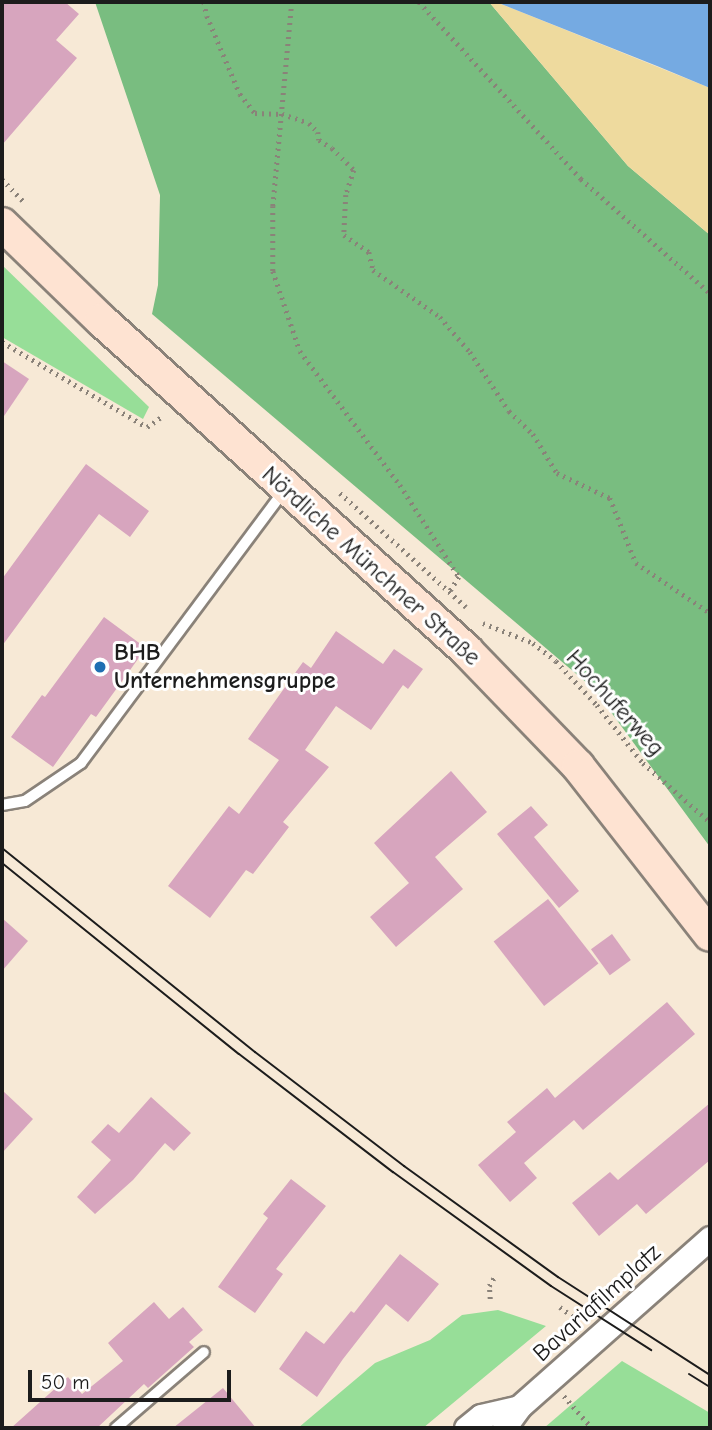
<!DOCTYPE html>
<html>
<head>
<meta charset="utf-8">
<style>
	body { margin:0 }
	#map { position:relative; width:712px; height:1430px; overflow:hidden; background:#f7e9d6; font-family:"Comic Neue",sans-serif }
	div>[style] { position:absolute }
	[style*='--x'] { left:calc(var(--x)*1px); top:calc(var(--y)*1px); width:calc(var(--w)*1px); rotate:calc(var(--a)*1deg) }
	.green>* { inset:0; background:#97de98 }
	.forest>* { inset:0; background:#79bd80 }
	.sand>* { inset:0; background:#eeda9e }
	.water>* { inset:0; background:#75aae2 }
	.building>* { inset:0; background:#d7a5be; transform-origin:0 0 }
	.path>* { height:4.5px; margin-top:-2.25px; transform-origin:0; background:repeating-linear-gradient(90deg,#8a8279 0 2px,transparent 0 7px) }
	.roads { filter:drop-shadow(2px 0 #8a8279) drop-shadow(-2px 0 #8a8279) drop-shadow(0 2px #8a8279) drop-shadow(0 -2px #8a8279) }
	.lane>* { height:10px; margin:-5px; padding:0 5px; transform-origin:5px; border-radius:5px; background:#fff }
	.street>* { height:23px; margin:-11.5px; padding:0 11.5px; transform-origin:11.5px; border-radius:11.5px; background:#fff }
	.secondary>* { height:32px; margin:-16px; padding:0 16px; transform-origin:16px; border-radius:16px; background:#fee3d2 }
	.tram>* { height:2px; margin:-1px; padding:0 1px; transform-origin:1px; border-radius:1px; background:#1c1c1c }
	.dots>* { width:19px; height:19px; translate:-50% -50%; box-sizing:border-box; border:4px solid #fff; border-radius:50% }
	span { translate:-50% -50%; white-space:nowrap; text-align:center; line-height:1.15; -webkit-text-stroke:6px #fff; paint-order:stroke }
	.street-label { font-size:24px; color:#1c1c1c }
	.poi-label { font-size:24px; color:#1c1c1c; font-weight:700 }
	.left { translate:0 -50%; text-align:left }
	.frame { position:absolute; inset:0; border:4px solid #1c1c1c; pointer-events:none }
	.scale { position:absolute; left:28px; top:1370px; width:203px; height:32px; box-sizing:border-box; border:4px solid #1c1c1c; border-top:0; padding-left:9px; font-size:21px; line-height:24px; white-space:nowrap; color:#1c1c1c; -webkit-text-stroke:5px #fff; paint-order:stroke }
</style>
</head>
<body>
<div id="map">
	<div class="green">
		<div style="clip-path:polygon(2px 265px,149px 407px,143px 419px,2px 337px)"></div>
		<div style="clip-path:polygon(498px 1310px,546px 1326px,423px 1428px,298px 1428px,375px 1363px,430px 1340px,462px 1315px)"></div>
		<div style="clip-path:polygon(622px 1361px,710px 1413px,710px 1428px,544px 1428px)"></div>
	</div>
	<div class="forest">
		<div style="clip-path:polygon(95px 2px,489px 2px,628px 166px,710px 235px,710px 847px,594px 689px,152px 314px,158px 285px,160px 195px)"></div>
	</div>
	<div class="sand">
		<div style="clip-path:polygon(489px 2px,496px 2px,710px 88px,710px 235px,628px 166px)"></div>
	</div>
	<div class="water">
		<div style="clip-path:polygon(496px 2px,710px 2px,710px 88px,657px 66px)"></div>
	</div>
	<div class="building">
		<div style="clip-path:polygon(2px 2px,65px 2px,79px 14px,56px 40px,77px 58px,2px 145px)"></div>
		<div style="clip-path:polygon(2px 361px,29px 379px,2px 419px)"></div>
		<div style="clip-path:polygon(86px 464px,149px 511px,130px 537px,99px 514px,2px 646px,2px 579px)"></div>
		<div style="clip-path:polygon(104px 617px,146px 648px,96px 717px,91px 714px,53px 767px,11px 737px,42px 695px,45px 697px)"></div>
		<div style="clip-path:polygon(336px 631px,383px 664px,394px 649px,423px 669px,408px 689px,403px 685px,371px 730px,336px 706px,305px 750px,329px 767px,283px 822px,289px 827px,253px 874px,246px 870px,210px 918px,168px 886px,229px 806px,239px 814px,279px 760px,248px 739px,303px 662px,311px 668px)"></div>
		<div style="clip-path:polygon(451px 771px,487px 812px,435px 857px,463px 889px,396px 947px,370px 917px,409px 883px,374px 843px)"></div>
		<div style="clip-path:polygon(531px 806px,548px 825px,534px 837px,579px 891px,559px 908px,497px 834px)"></div>
		<div style="left:548px;top:899px;width:82px;height:69px;rotate:52deg"></div>
		<div style="clip-path:polygon(2px 918px,28px 941px,2px 971px)"></div>
		<div style="left:612px;top:934px;width:32px;height:26px;rotate:54deg"></div>
		<div style="clip-path:polygon(667px 1002px,695px 1034px,583px 1130px,574px 1120px,524px 1163px,537px 1178px,510px 1202px,478px 1165px,516px 1132px,507px 1122px,547px 1088px,555px 1098px)"></div>
		<div style="clip-path:polygon(2px 1090px,33px 1119px,2px 1153px)"></div>
		<div style="clip-path:polygon(151px 1097px,191px 1133px,174px 1151px,165px 1143px,133px 1180px,95px 1214px,77px 1197px,111px 1160px,91px 1142px,108px 1124px,119px 1133px)"></div>
		<div style="clip-path:polygon(710px 1103px,710px 1160px,646px 1214px,637px 1204px,599px 1236px,572px 1203px,610px 1172px,618px 1180px)"></div>
		<div style="clip-path:polygon(291px 1179px,326px 1206px,276px 1269px,283px 1274px,255px 1313px,218px 1287px,268px 1218px,263px 1214px)"></div>
		<div style="clip-path:polygon(400px 1254px,439px 1284px,408px 1322px,386px 1304px,343px 1359px,317px 1397px,279px 1369px,306px 1331px,324px 1344px,351px 1311px,354px 1313px)"></div>
		<div style="clip-path:polygon(154px 1302px,169px 1319px,183px 1307px,203px 1330px,189px 1342px,194px 1347px,148px 1388px,144px 1384px,97px 1428px,11px 1428px,68px 1377px,82px 1394px,123px 1361px,108px 1343px)"></div>
		<div style="clip-path:polygon(223px 1388px,256px 1428px,173px 1428px)"></div>
	</div>
	<div class="path">
		<div style="--x:204;--y:2;--w:14;--a:78"></div>
		<div style="--x:207;--y:16;--w:85;--a:67.1"></div>
		<div style="--x:240;--y:94;--w:24;--a:52"></div>
		<div style="--x:255;--y:113;--w:27;--a:2"></div>
		<div style="--x:282;--y:114;--w:28;--a:18"></div>
		<div style="--x:309;--y:123;--w:13;--a:45"></div>
		<div style="--x:318;--y:132;--w:8;--a:83"></div>
		<div style="--x:319;--y:140;--w:15;--a:32"></div>
		<div style="--x:332;--y:148;--w:31;--a:45"></div>
		<div style="--x:354;--y:170;--w:26;--a:108"></div>
		<div style="--x:346;--y:195;--w:40;--a:92.9"></div>
		<div style="--x:344;--y:235;--w:30;--a:34"></div>
		<div style="--x:369;--y:252;--w:18;--a:77"></div>
		<div style="--x:373;--y:270;--w:82;--a:35"></div>
		<div style="--x:440;--y:317;--w:46;--a:49.4"></div>
		<div style="--x:470;--y:352;--w:71;--a:56.5"></div>
		<div style="--x:509;--y:411;--w:33;--a:44"></div>
		<div style="--x:533;--y:434;--w:46;--a:58.4"></div>
		<div style="--x:557;--y:473;--w:59;--a:25.3"></div>
		<div style="--x:610;--y:498;--w:70;--a:68.2"></div>
		<div style="--x:636;--y:563;--w:89;--a:34"></div>
		<div style="--x:292;--y:2;--w:205;--a:95.3"></div>
		<div style="--x:273;--y:206;--w:65;--a:90"></div>
		<div style="--x:273;--y:271;--w:84;--a:71.4"></div>
		<div style="--x:300;--y:351;--w:167;--a:53.3"></div>
		<div style="--x:400;--y:485;--w:109;--a:57.3"></div>
		<div style="--x:459;--y:577;--w:19;--a:122"></div>
		<div style="--x:419;--y:2;--w:240;--a:47.5"></div>
		<div style="--x:581;--y:179;--w:172;--a:41.5"></div>
		<div style="--x:2;--y:179;--w:33;--a:46"></div>
		<div style="--x:2;--y:342;--w:168;--a:30.4"></div>
		<div style="--x:147;--y:427;--w:19;--a:-35"></div>
		<div style="--x:340;--y:493;--w:170;--a:42.1"></div>
		<div style="--x:483;--y:623;--w:54;--a:21.8"></div>
		<div style="--x:533;--y:643;--w:29;--a:38"></div>
		<div style="--x:556;--y:661;--w:60;--a:47"></div>
		<div style="--x:597;--y:705;--w:74;--a:51.6"></div>
		<div style="--x:643;--y:763;--w:89;--a:41.4"></div>
		<div style="--x:490;--y:1299;--w:13;--a:-94"></div>
		<div style="--x:489;--y:1286;--w:12;--a:-59"></div>
		<div style="--x:560;--y:1307;--w:24;--a:36"></div>
		<div style="--x:564;--y:1396;--w:43;--a:48.8"></div>
	</div>
	<div class="roads">
		<div class="lane">
			<div style="--x:2;--y:805;--w:23;--a:-10"></div>
			<div style="--x:25;--y:801;--w:68;--a:-34.2"></div>
			<div style="--x:81;--y:763;--w:339;--a:-53.3"></div>
			<div style="--x:116;--y:1428;--w:116;--a:-40.8"></div>
		</div>
		<div class="street">
			<div style="--x:466;--y:1428;--w:19;--a:-39"></div>
			<div style="--x:481;--y:1416;--w:39;--a:-13"></div>
			<div style="--x:504;--y:1428;--w:26;--a:-54"></div>
			<div style="--x:519;--y:1407;--w:255;--a:-41.5"></div>
		</div>
		<div class="secondary">
			<div style="--x:2;--y:224;--w:138;--a:44.1"></div>
			<div style="--x:101;--y:320;--w:493;--a:42.1"></div>
			<div style="--x:467;--y:651;--w:160;--a:46"></div>
			<div style="--x:578;--y:766;--w:214;--a:52"></div>
		</div>
	</div>
	<div class="tram">
		<div style="--x:2;--y:848;--w:325;--a:38.9"></div>
		<div style="--x:255;--y:1052;--w:188;--a:37.4"></div>
		<div style="--x:404;--y:1166;--w:190;--a:35.8"></div>
		<div style="--x:558;--y:1277;--w:181;--a:32.8"></div>
		<div style="--x:2;--y:863;--w:304;--a:38.9"></div>
		<div style="--x:239;--y:1054;--w:194;--a:37.5"></div>
		<div style="--x:393;--y:1172;--w:195;--a:35.8"></div>
		<div style="--x:551;--y:1286;--w:119;--a:32.6"></div>
		<div style="--x:689;--y:1374;--w:25;--a:32"></div>
	</div>
	<div class="dots">
		<div style="left:100px;top:667px;background:#1f6fb2"></div>
	</div>
	<div class="street-label">
		<span style="left:371px;top:566px;rotate:42deg">Nördliche Münchner Straße</span>
		<span style="left:615px;top:703px;rotate:48deg">Hochuferweg</span>
		<span style="left:597px;top:1303px;rotate:-42deg">Bavariafilmplatz</span>
	</div>
	<div class="poi-label">
		<span class="left" style="left:114px;top:667px">BHB<br>Unternehmensgruppe</span>
	</div>
	<div class="frame"></div>
	<div class="scale">50 m</div>
</div>
</body>
</html>
